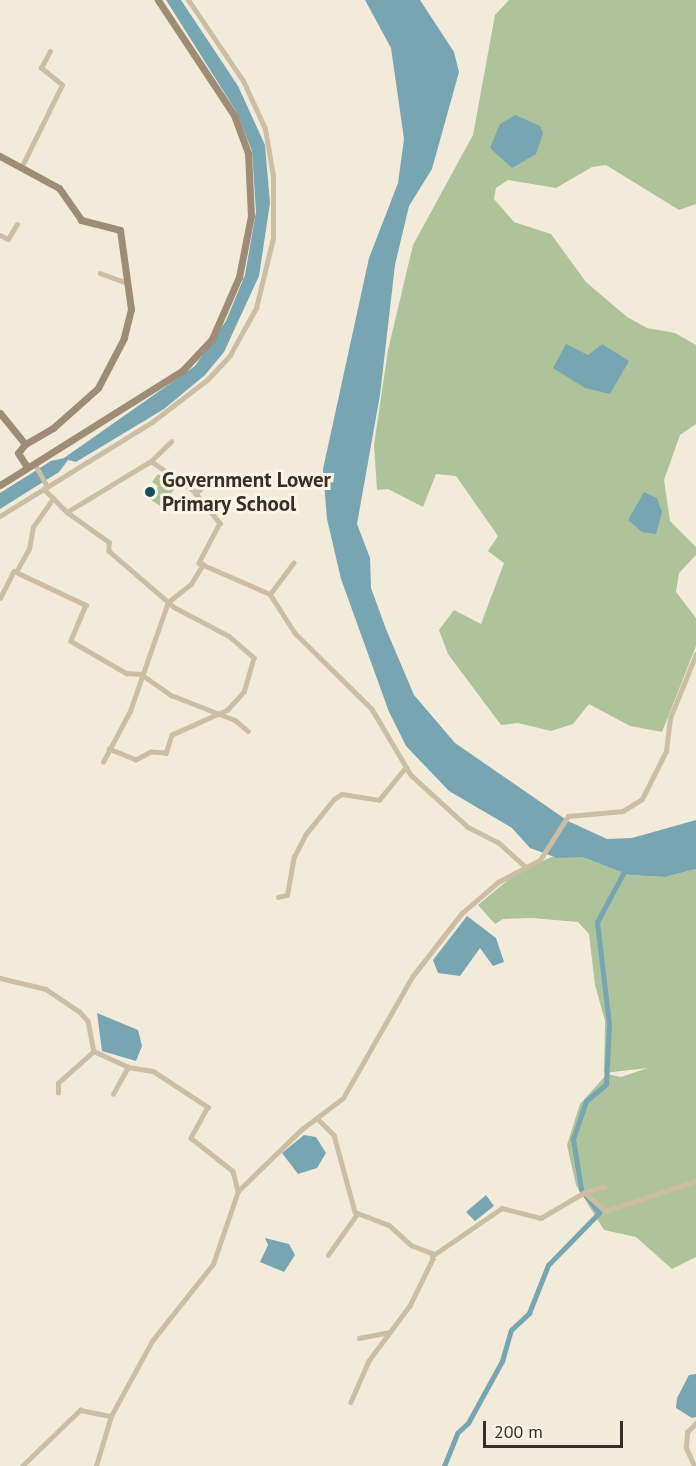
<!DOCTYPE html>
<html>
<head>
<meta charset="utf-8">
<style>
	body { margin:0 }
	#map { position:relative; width:696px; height:1466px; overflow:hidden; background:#f3ebda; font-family:"PT Sans",sans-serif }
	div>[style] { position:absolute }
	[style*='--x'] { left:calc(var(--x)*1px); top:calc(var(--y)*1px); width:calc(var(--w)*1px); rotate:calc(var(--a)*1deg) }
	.green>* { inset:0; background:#aec399 }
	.water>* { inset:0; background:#77a6b2 }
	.canal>* { height:5px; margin:-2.5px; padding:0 2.5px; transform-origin:2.5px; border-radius:2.5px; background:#77a6b2 }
	.street>* { height:4.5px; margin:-2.25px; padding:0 2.25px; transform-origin:2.25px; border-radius:2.25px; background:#ccbda5 }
	.secondary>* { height:7px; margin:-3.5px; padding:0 3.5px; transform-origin:3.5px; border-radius:3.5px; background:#9f8c76 }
	.dots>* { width:16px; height:16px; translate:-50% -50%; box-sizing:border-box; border:3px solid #faf4e6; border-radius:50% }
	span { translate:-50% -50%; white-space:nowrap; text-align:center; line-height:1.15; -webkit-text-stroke:6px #faf4e6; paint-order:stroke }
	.poi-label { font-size:21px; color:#372e27; font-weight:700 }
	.left { translate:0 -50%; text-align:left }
	.scale { position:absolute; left:483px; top:1421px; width:140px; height:27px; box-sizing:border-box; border:3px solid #372e27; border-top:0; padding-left:8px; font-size:18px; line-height:21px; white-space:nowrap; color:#372e27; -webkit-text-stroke:4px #faf4e6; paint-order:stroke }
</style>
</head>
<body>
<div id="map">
	<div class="green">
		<div style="clip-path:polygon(509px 0,696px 0,696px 204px,679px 210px,606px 165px,592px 167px,556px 188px,508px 180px,496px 188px,494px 199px,514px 222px,551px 234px,586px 282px,627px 317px,647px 328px,675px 333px,696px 345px,696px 424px,680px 435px,664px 480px,670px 521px,696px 547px,696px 555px,679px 573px,676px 592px,696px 618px,696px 646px,662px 732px,630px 726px,589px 704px,573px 724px,551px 731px,518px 723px,501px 725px,448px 654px,439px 630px,454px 610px,481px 624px,504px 563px,488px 551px,498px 536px,456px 476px,436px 474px,423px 507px,388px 489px,377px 490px,374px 445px,388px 350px,413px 245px,473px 135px,495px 15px)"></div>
		<div style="clip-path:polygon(158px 474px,176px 486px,163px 508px,150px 499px,158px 486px,152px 482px)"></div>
		<div style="clip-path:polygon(551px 857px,582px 857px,629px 875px,665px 877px,696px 869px,696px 1257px,672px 1269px,636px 1237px,604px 1230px,576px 1185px,567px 1145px,580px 1104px,607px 1074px,621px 1077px,648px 1068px,604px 1073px,605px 1021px,595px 985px,589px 934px,578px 922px,532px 918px,503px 919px,495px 924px,478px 905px,513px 876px)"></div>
	</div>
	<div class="water">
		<div style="clip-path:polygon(166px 0,181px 0,238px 86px,265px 145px,270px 203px,259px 276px,224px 352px,205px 375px,164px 409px,76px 462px,68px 460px,59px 472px,0 509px,0 493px,51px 461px,64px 458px,195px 366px,226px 321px,245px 275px,256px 212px,252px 151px,236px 111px)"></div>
		<div style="clip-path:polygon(365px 0,420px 0,454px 52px,459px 72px,432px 169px,409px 206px,395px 265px,380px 395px,357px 524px,370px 558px,371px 588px,386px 629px,414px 695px,455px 743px,568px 821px,607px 839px,632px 838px,696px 820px,696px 869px,665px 877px,629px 875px,582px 857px,557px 858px,530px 848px,512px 828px,449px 791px,406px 746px,389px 712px,341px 579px,327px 519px,323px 469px,369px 258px,398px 183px,404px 139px,391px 48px)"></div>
		<div style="clip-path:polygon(515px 115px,540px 126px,543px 133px,536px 154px,512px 168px,490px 148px,500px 124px)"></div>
		<div style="clip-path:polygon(566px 344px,588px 355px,602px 344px,629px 361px,610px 394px,585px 388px,553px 368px)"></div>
		<div style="clip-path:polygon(644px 492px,657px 498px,662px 512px,656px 534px,642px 532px,628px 520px)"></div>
		<div style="clip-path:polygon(467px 916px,496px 938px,504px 962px,493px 966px,480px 948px,460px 976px,438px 973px,433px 960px)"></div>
		<div style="clip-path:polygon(97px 1013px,138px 1030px,142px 1046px,136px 1061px,102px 1051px)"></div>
		<div style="clip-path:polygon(304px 1135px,316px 1137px,326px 1153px,317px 1168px,298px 1174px,282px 1153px)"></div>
		<div style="clip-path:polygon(486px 1195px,494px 1206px,475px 1221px,466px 1212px)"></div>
		<div style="clip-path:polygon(265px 1238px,289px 1244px,295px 1255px,284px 1272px,260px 1262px,268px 1245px)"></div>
		<div style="clip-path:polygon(696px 1374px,696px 1417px,692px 1418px,676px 1408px,677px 1398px,689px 1375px)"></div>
	</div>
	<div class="canal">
		<div style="--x:444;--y:1466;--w:35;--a:-68"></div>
		<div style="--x:457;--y:1433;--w:15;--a:-42"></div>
		<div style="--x:468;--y:1423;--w:71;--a:-61.3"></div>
		<div style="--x:502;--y:1361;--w:32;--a:-74"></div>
		<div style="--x:511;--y:1330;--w:25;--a:-43"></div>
		<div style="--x:529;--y:1313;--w:52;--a:-68.4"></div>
		<div style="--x:548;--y:1265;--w:73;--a:-45.6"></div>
		<div style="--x:599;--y:1213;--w:30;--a:-127"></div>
		<div style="--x:581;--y:1189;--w:51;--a:-99.1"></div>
		<div style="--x:573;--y:1139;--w:40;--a:-71.1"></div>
		<div style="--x:586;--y:1101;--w:26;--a:-40"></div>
		<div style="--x:606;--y:1084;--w:60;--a:-87.1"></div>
		<div style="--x:609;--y:1024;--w:103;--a:-96.7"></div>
		<div style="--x:597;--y:922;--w:61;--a:-61.8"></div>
	</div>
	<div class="street">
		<div style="--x:22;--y:166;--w:90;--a:-63.7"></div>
		<div style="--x:62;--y:85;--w:27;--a:-141"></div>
		<div style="--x:41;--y:68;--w:19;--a:-62"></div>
		<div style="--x:0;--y:235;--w:9;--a:27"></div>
		<div style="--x:8;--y:239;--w:17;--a:-59"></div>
		<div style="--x:100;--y:273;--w:29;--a:20"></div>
		<div style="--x:151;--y:461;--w:28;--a:-44"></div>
		<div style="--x:35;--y:464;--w:25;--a:61"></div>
		<div style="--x:44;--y:489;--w:33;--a:45"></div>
		<div style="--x:67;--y:512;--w:98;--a:-31.3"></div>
		<div style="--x:151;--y:461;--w:51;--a:34.6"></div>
		<div style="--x:193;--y:490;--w:43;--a:50.7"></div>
		<div style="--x:220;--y:523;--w:45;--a:117.7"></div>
		<div style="--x:199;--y:563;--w:77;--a:23.6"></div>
		<div style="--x:270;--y:594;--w:46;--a:57.3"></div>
		<div style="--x:295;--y:633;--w:108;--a:44.6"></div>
		<div style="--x:372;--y:709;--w:77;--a:59.4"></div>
		<div style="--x:411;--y:775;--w:77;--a:42.4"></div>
		<div style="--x:468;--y:827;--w:34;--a:27"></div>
		<div style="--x:498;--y:842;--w:38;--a:42"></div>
		<div style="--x:195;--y:494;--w:23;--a:-43"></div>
		<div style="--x:67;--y:512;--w:52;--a:35.5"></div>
		<div style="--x:109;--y:542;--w:9;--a:90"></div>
		<div style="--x:109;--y:551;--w:86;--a:40.7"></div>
		<div style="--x:174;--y:607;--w:62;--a:27.8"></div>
		<div style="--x:229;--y:636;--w:33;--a:41"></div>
		<div style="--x:254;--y:658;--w:35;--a:106"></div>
		<div style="--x:244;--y:692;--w:24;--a:132"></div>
		<div style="--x:228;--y:710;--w:61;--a:155.9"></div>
		<div style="--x:172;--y:735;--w:19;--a:108"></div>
		<div style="--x:166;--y:753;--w:15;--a:-176"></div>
		<div style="--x:151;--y:752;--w:17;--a:152"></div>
		<div style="--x:136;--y:760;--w:29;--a:-158"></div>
		<div style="--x:0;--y:516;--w:179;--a:-31.7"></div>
		<div style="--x:152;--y:422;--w:71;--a:-37.5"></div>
		<div style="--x:208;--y:379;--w:33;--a:-47"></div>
		<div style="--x:230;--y:355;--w:54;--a:-61"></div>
		<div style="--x:256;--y:308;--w:72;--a:-76.3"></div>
		<div style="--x:273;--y:238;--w:62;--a:-90"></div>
		<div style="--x:273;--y:176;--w:48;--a:-99.7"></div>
		<div style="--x:265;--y:129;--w:53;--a:-114.6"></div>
		<div style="--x:243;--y:81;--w:98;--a:-124.2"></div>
		<div style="--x:16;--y:572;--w:26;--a:-61"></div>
		<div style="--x:29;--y:549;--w:22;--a:-80"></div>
		<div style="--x:33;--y:527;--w:35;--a:-55"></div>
		<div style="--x:270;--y:594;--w:39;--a:-53"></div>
		<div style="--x:0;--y:598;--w:30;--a:-63"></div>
		<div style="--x:14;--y:571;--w:80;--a:25.3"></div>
		<div style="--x:86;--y:605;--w:39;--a:113"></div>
		<div style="--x:71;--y:641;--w:64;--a:30.2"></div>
		<div style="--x:126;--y:673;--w:15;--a:4"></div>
		<div style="--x:141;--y:674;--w:37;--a:35"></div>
		<div style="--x:171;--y:695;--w:69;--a:21.3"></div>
		<div style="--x:235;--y:720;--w:17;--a:40"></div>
		<div style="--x:103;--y:762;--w:58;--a:-62.1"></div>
		<div style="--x:130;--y:711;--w:115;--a:-70.8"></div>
		<div style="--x:168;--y:602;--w:29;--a:-38"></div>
		<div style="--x:191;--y:584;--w:23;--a:-59"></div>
		<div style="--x:278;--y:897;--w:9;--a:-13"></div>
		<div style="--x:287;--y:895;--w:39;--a:-80"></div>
		<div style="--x:294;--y:857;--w:25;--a:-63"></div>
		<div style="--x:305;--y:835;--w:46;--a:-51.1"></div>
		<div style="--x:334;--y:799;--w:9;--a:-32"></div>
		<div style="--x:342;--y:794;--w:37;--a:9"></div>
		<div style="--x:379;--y:800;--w:41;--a:-50.9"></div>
		<div style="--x:0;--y:978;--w:47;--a:13.4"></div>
		<div style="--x:46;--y:989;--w:40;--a:34"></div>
		<div style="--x:79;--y:1011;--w:13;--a:48"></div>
		<div style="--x:88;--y:1021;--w:31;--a:79"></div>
		<div style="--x:94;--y:1051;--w:38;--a:25"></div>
		<div style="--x:128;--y:1067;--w:25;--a:9"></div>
		<div style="--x:153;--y:1071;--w:66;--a:33.2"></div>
		<div style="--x:208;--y:1107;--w:35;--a:119"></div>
		<div style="--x:191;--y:1138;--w:53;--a:38.2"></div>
		<div style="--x:233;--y:1171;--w:21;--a:76"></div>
		<div style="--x:58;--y:1093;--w:10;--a:-90"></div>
		<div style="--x:58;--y:1083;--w:48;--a:-41.6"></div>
		<div style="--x:113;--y:1094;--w:31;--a:-61"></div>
		<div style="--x:319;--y:1120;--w:21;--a:45"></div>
		<div style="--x:334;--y:1135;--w:80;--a:74.7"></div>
		<div style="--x:355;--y:1212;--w:36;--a:21"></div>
		<div style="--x:389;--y:1225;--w:30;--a:42"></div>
		<div style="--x:411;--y:1245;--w:22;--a:21"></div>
		<div style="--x:432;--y:1253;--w:6;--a:81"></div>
		<div style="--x:433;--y:1259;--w:52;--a:116.1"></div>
		<div style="--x:410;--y:1306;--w:69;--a:126.7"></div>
		<div style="--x:369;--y:1361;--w:45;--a:113.7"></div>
		<div style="--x:585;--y:1193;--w:28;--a:41"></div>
		<div style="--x:606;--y:1211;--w:95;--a:-18.4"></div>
		<div style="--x:435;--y:1254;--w:81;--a:-34.5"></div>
		<div style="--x:502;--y:1208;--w:40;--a:14.4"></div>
		<div style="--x:541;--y:1218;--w:51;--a:-30.6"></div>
		<div style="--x:585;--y:1192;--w:20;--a:-15"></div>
		<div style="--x:328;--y:1255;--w:50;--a:-54.7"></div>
		<div style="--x:359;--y:1338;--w:31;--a:-11"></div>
		<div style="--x:22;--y:1466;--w:81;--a:-44"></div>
		<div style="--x:80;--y:1410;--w:32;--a:11"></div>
		<div style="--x:111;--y:1416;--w:85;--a:-61.3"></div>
		<div style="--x:152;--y:1341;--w:98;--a:-51.6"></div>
		<div style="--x:213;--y:1264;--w:77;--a:-71.1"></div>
		<div style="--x:238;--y:1191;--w:89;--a:-44.1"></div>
		<div style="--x:302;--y:1129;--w:51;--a:-37.1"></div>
		<div style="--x:343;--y:1098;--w:139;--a:-60.3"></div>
		<div style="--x:412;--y:977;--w:80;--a:-52.1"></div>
		<div style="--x:461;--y:914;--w:49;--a:-40.9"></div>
		<div style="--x:498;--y:882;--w:47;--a:-27.6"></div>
		<div style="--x:540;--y:860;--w:52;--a:-57.5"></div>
		<div style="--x:568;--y:816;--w:55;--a:-5.2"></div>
		<div style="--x:623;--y:811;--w:22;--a:-32"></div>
		<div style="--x:642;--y:799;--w:54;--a:-63.4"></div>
		<div style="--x:666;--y:751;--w:33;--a:-83"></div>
		<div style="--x:670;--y:718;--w:69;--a:-67.9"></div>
		<div style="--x:96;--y:1466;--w:52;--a:-73.3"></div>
		<div style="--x:694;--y:1466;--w:20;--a:-114"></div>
		<div style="--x:686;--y:1448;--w:16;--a:-86"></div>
		<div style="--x:687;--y:1432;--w:13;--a:-45"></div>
	</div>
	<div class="secondary">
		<div style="--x:0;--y:156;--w:67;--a:28.5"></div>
		<div style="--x:59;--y:188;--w:39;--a:55"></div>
		<div style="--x:81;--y:220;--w:40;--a:14.4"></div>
		<div style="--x:120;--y:230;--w:80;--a:82.1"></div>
		<div style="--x:131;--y:309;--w:30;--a:104"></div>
		<div style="--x:124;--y:338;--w:56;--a:117.5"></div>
		<div style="--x:98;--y:388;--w:60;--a:138.4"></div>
		<div style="--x:53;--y:428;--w:32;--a:150"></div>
		<div style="--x:25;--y:444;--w:11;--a:128"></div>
		<div style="--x:18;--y:453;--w:17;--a:57"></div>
		<div style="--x:0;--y:413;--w:40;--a:51"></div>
		<div style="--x:0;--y:485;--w:216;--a:-32.1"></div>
		<div style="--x:183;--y:370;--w:42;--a:-46.9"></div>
		<div style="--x:212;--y:339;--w:68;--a:-66.5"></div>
		<div style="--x:239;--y:277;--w:62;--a:-78.9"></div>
		<div style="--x:251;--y:216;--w:63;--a:-92.7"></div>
		<div style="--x:248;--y:153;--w:40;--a:-110.2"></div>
		<div style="--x:234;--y:115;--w:138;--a:-123.5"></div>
	</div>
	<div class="dots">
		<div style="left:150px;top:492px;background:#1a4c5b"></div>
	</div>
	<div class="poi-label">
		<span class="left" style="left:162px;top:492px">Government Lower<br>Primary School</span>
	</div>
	<div class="scale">200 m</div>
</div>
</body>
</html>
